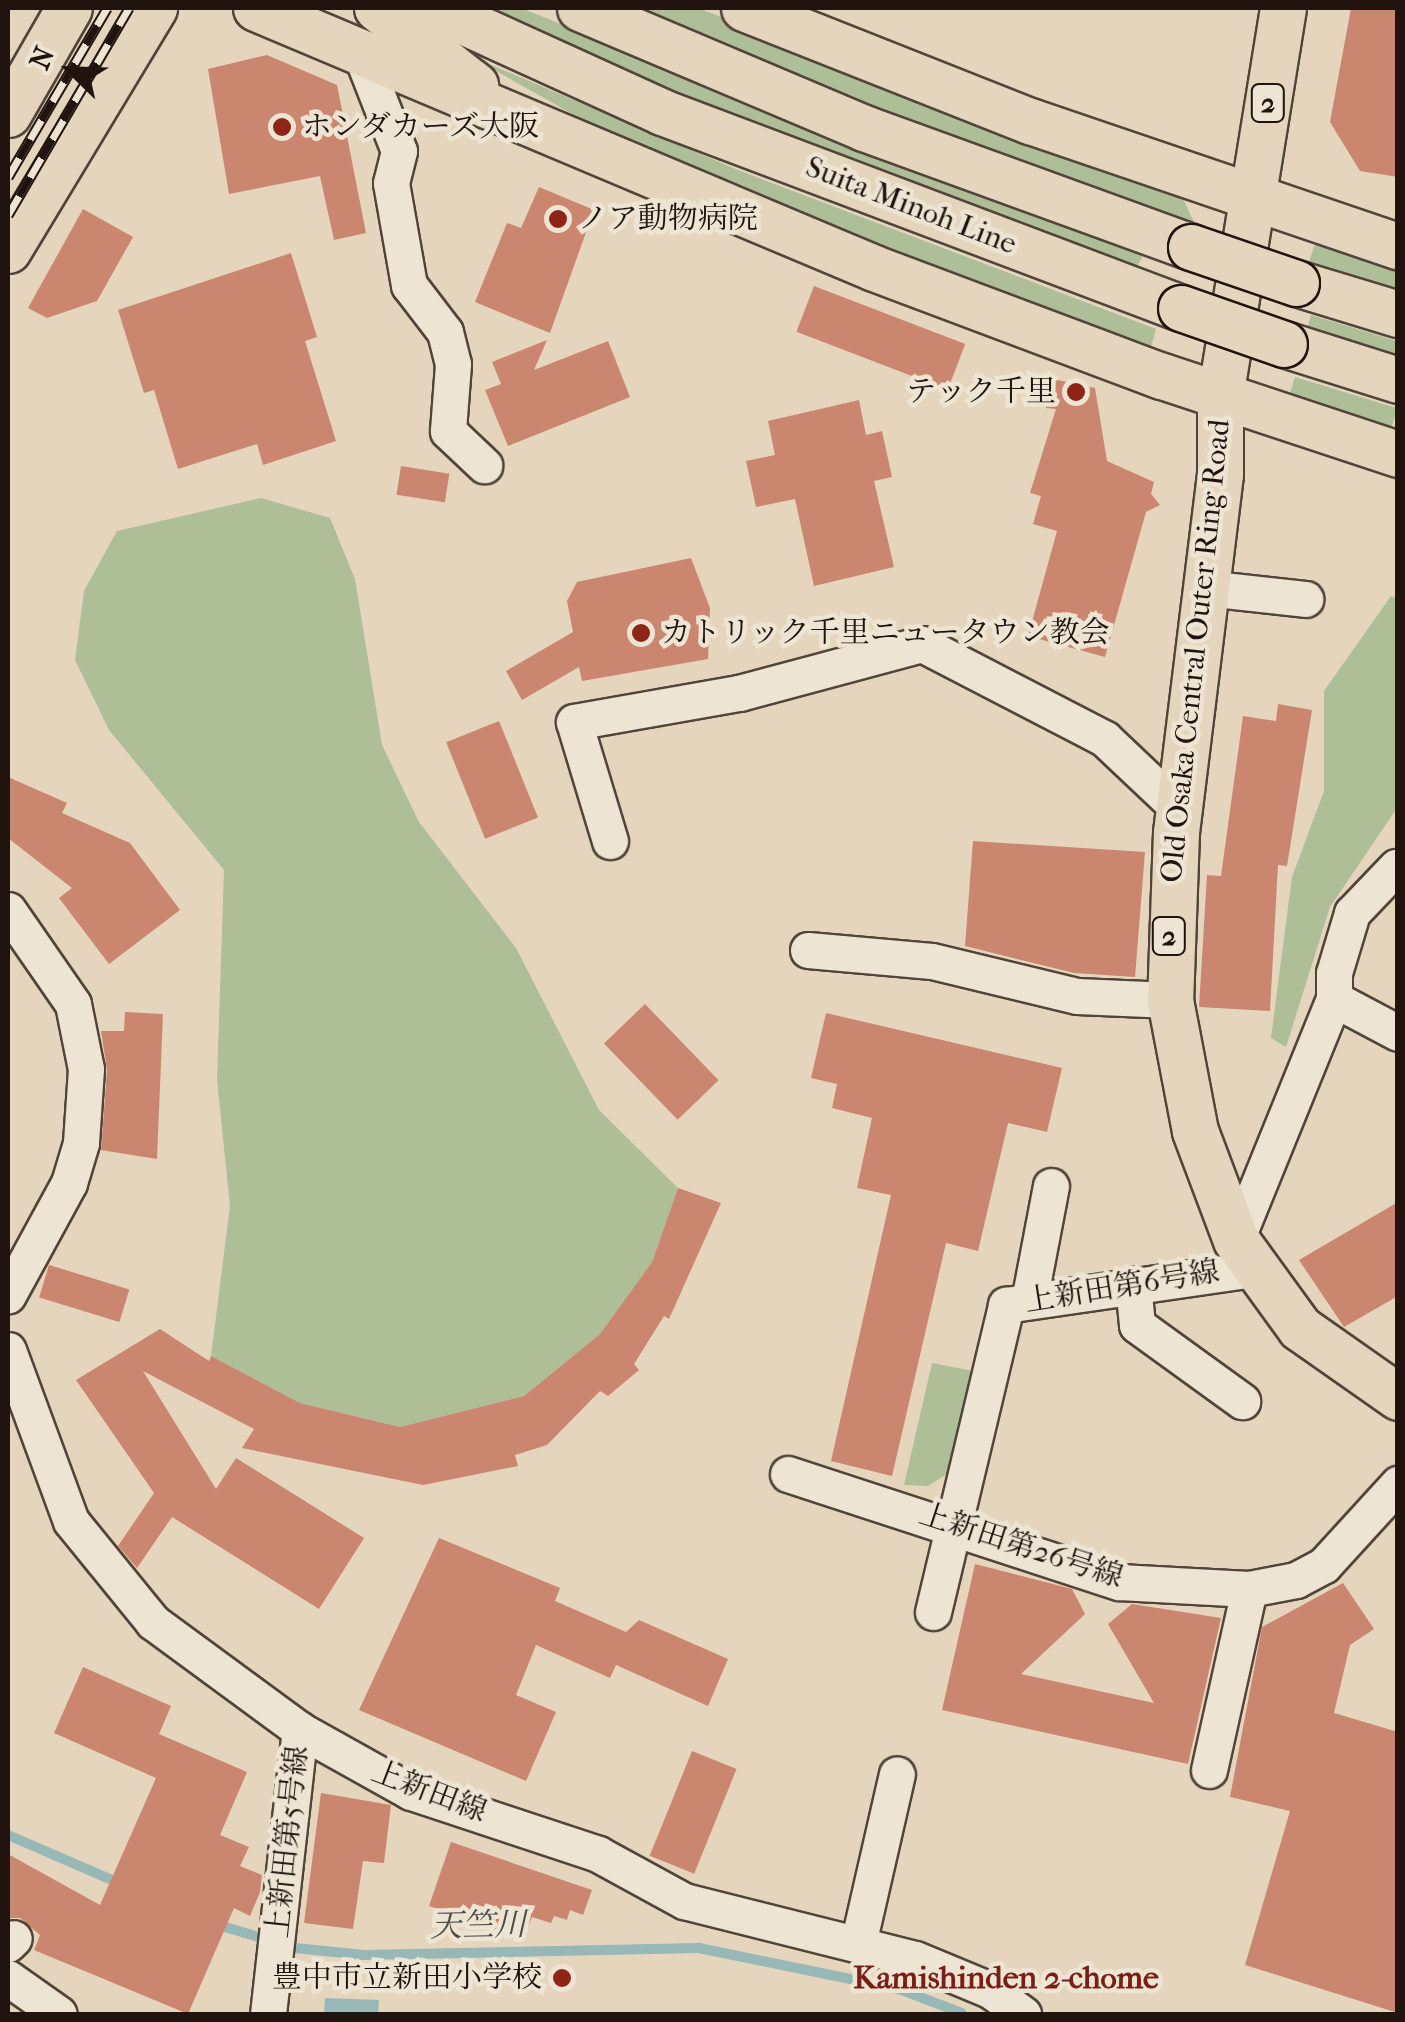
<!DOCTYPE html>
<html>
<head>
<meta charset="utf-8">
<style>
	body { margin:0 }
	#map { position:relative; width:1405px; height:2022px; overflow:hidden; background:#e4d5bc; font-family:"IM FELL French Canon","Noto Serif JP",serif }
	div>[style] { position:absolute }
	[style*='--x'] { left:calc(var(--x)*1px); top:calc(var(--y)*1px); width:calc(var(--w)*1px); rotate:calc(var(--a)*1deg) }
	.green>* { inset:0; background:#aebe96; transform-origin:0 0 }
	.water>* { inset:0; background:#97b8b7 }
	.stream>* { height:10px; margin:-5px; padding:0 5px; transform-origin:5px; border-radius:5px; background:#97b8b7 }
	.building>* { inset:0; background:#cb866f; transform-origin:0 0 }
	.roads { filter:drop-shadow(2px 0 #52443a) drop-shadow(-2px 0 #52443a) drop-shadow(0 2px #52443a) drop-shadow(0 -2px #52443a) }
	.minor>* { height:35px; margin:-17.5px; padding:0 17.5px; transform-origin:17.5px; border-radius:17.5px; background:#ede4d3 }
	.major>* { height:45px; margin:-22.5px; padding:0 22.5px; transform-origin:22.5px; border-radius:22.5px; background:#e4d5bc }
	.rail>* { height:11px; margin-top:-5.5px; transform-origin:0; background:repeating-linear-gradient(90deg,#ede4d3 0 22px,#21140f 0 44px); box-sizing:border-box; border-block:2px solid #21140f }
	.bridges { filter:drop-shadow(2px 0 #21140f) drop-shadow(-2px 0 #21140f) drop-shadow(0 2px #21140f) drop-shadow(0 -2px #21140f) }
	.major-bridge>* { height:45px; margin:-22.5px; padding:0 22.5px; transform-origin:22.5px; border-radius:22.5px; background:#e4d5bc }
	.dots>* { width:28px; height:28px; translate:-50% -50%; box-sizing:border-box; border:5px solid #ede4d3; border-radius:50% }
	span { translate:-50% -50%; white-space:nowrap; text-align:center; line-height:1.15; -webkit-text-stroke:9px #ede4d3; paint-order:stroke }
	.shield-label span { padding:2px 8px; background:#ede4d3; border:2px solid; border-radius:8px; -webkit-text-stroke-width:0 }
	.shield-label { font-size:28px; color:#21140f; font-weight:700 }
	.poi-label { font-size:30px; color:#21140f }
	.left { translate:0 -50%; text-align:left }
	.right { translate:-100% -50%; text-align:right }
	.street-label { font-size:30px; color:#21140f }
	.water-label { font-size:32px; color:#4a4d4a; font-style:italic }
	.neighbourhood-label { font-size:32px; color:#7a1f14; font-weight:700 }
	.frame { position:absolute; inset:0; border:10px solid #21140f; pointer-events:none }
	.north { position:absolute; left:20px; top:20px; width:100px; height:100px; -webkit-text-stroke:8px #ede4d3; paint-order:stroke; rotate:293deg; font-size:28px; font-weight:700; line-height:40px; text-align:center; color:#21140f }
	.north::after { content:''; display:block; margin:auto; width:35px; height:45px; background:#21140f; clip-path:polygon(50% 0,100% 100%,50% 72%,0 100%) }
</style>
</head>
<body>
<div id="map">
	<div class="green">
		<div style="clip-path:polygon(473px 8px,521px 8px,1143px 256px,1134px 272px,891px 185px)"></div>
		<div style="clip-path:polygon(631px 8px,698px 8px,1180px 193px,1196px 226px,864px 103px)"></div>
		<div style="clip-path:polygon(468px 55px,738px 170px,1156px 329px,1150px 351px,620px 141px)"></div>
		<div style="clip-path:polygon(1316px 242px,1397px 267px,1397px 293px,1308px 264px)"></div>
		<div style="clip-path:polygon(1311px 315px,1397px 341px,1397px 368px,1305px 335px)"></div>
		<div style="left:1295px;top:377px;width:107px;height:24px;rotate:17deg"></div>
		<div style="clip-path:polygon(261px 498px,330px 518px,355px 579px,382px 745px,419px 822px,516px 948px,599px 1110px,678px 1188px,652px 1262px,600px 1334px,524px 1396px,400px 1427px,300px 1403px,211px 1356px,230px 1206px,217px 1080px,224px 870px,109px 730px,75px 660px,84px 591px,117px 531px)"></div>
		<div style="clip-path:polygon(1391px 596px,1398px 599px,1397px 808px,1330px 907px,1286px 1047px,1271px 1038px,1292px 877px,1324px 791px,1324px 691px)"></div>
		<div style="clip-path:polygon(932px 1363px,973px 1371px,950px 1472px,928px 1486px,904px 1485px)"></div>
	</div>
	<div class="water">
		<div style="clip-path:polygon(325px 1998px,379px 2000px,378px 2014px,324px 2014px)"></div>
	</div>
	<div class="stream">
		<div style="--x:8;--y:1835;--w:123;--a:23.4"></div>
		<div style="--x:215;--y:1924;--w:84;--a:16.7"></div>
		<div style="--x:295;--y:1948;--w:69;--a:5.8"></div>
		<div style="--x:364;--y:1955;--w:335;--a:-1.2"></div>
		<div style="--x:699;--y:1948;--w:204;--a:11.6"></div>
		<div style="--x:899;--y:1989;--w:67;--a:20.9"></div>
	</div>
	<div class="building">
		<div style="clip-path:polygon(1351px 8px,1398px 8px,1398px 177px,1360px 171px,1330px 122px)"></div>
		<div style="clip-path:polygon(267px 55px,337px 85px,366px 233px,334px 240px,320px 176px,229px 194px,208px 69px)"></div>
		<div style="clip-path:polygon(539px 187px,594px 210px,550px 333px,475px 302px,507px 223px,521px 228px)"></div>
		<div style="clip-path:polygon(83px 209px,133px 237px,97px 301px,47px 318px,28px 308px)"></div>
		<div style="clip-path:polygon(291px 253px,317px 337px,305px 341px,336px 441px,263px 465px,257px 444px,178px 469px,154px 390px,144px 393px,118px 310px)"></div>
		<div style="left:814px;top:286px;width:162px;height:49px;rotate:21deg"></div>
		<div style="clip-path:polygon(547px 340px,534px 370px,608px 341px,630px 397px,508px 446px,485px 390px,501px 384px,492px 362px)"></div>
		<div style="clip-path:polygon(1048px 378px,1095px 388px,1107px 461px,1154px 482px,1151px 494px,1160px 505px,1146px 512px,1105px 657px,1028px 636px,1057px 531px,1033px 524px,1041px 496px,1030px 493px,1056px 409px,1046px 408px)"></div>
		<div style="clip-path:polygon(859px 400px,866px 435px,882px 431px,892px 477px,874px 481px,894px 567px,814px 586px,795px 499px,756px 507px,746px 461px,775px 455px,768px 421px)"></div>
		<div style="left:401px;top:466px;width:49px;height:29px;rotate:9deg"></div>
		<div style="clip-path:polygon(691px 558px,710px 608px,708px 659px,582px 681px,579px 667px,522px 700px,506px 671px,573px 632px,567px 601px,577px 582px)"></div>
		<div style="clip-path:polygon(1278px 704px,1312px 710px,1287px 866px,1278px 865px,1270px 1011px,1199px 1007px,1207px 875px,1221px 876px,1243px 716px,1276px 721px)"></div>
		<div style="left:499px;top:721px;width:104px;height:57px;rotate:68deg"></div>
		<div style="clip-path:polygon(8px 777px,67px 803px,62px 813px,130px 843px,180px 910px,109px 964px,59px 898px,72px 888px,8px 838px)"></div>
		<div style="clip-path:polygon(973px 841px,1145px 852px,1135px 977px,1074px 973px,965px 946px)"></div>
		<div style="left:645px;top:1004px;width:106px;height:57px;rotate:46deg"></div>
		<div style="clip-path:polygon(125px 1012px,163px 1014px,157px 1159px,101px 1150px,107px 1070px,101px 1031px,124px 1031px)"></div>
		<div style="clip-path:polygon(826px 1013px,1062px 1068px,1047px 1132px,1008px 1123px,978px 1251px,946px 1243px,892px 1476px,831px 1461px,891px 1195px,857px 1188px,872px 1118px,832px 1108px,837px 1084px,811px 1078px)"></div>
		<div style="clip-path:polygon(678px 1188px,721px 1203px,669px 1319px,664px 1316px,634px 1364px,639px 1370px,608px 1396px,600px 1391px,547px 1445px,515px 1455px,518px 1466px,423px 1485px,242px 1448px,254px 1429px,143px 1371px,216px 1489px,236px 1458px,364px 1538px,319px 1609px,172px 1517px,137px 1568px,118px 1546px,154px 1493px,76px 1380px,160px 1329px,209px 1361px,211px 1356px,300px 1403px,400px 1427px,524px 1396px,600px 1334px,652px 1262px)"></div>
		<div style="clip-path:polygon(1398px 1202px,1398px 1296px,1344px 1327px,1299px 1260px)"></div>
		<div style="left:49px;top:1265px;width:84px;height:34px;rotate:17deg"></div>
		<div style="clip-path:polygon(439px 1538px,560px 1588px,555px 1601px,626px 1632px,639px 1620px,728px 1659px,708px 1706px,616px 1665px,610px 1678px,536px 1645px,516px 1695px,556px 1712px,526px 1781px,359px 1710px)"></div>
		<div style="clip-path:polygon(975px 1564px,1072px 1589px,1085px 1614px,1021px 1674px,1154px 1703px,1108px 1624px,1132px 1604px,1221px 1618px,1188px 1764px,942px 1710px)"></div>
		<div style="clip-path:polygon(1343px 1583px,1374px 1629px,1350px 1645px,1334px 1713px,1398px 1732px,1398px 2013px,1245px 1965px,1290px 1811px,1230px 1797px,1262px 1627px)"></div>
		<div style="clip-path:polygon(83px 1667px,171px 1706px,159px 1734px,247px 1772px,220px 1835px,249px 1847px,240px 1866px,262px 1875px,260px 1892px,250px 1916px,234px 1908px,188px 2014px,34px 1950px,40px 1935px,20px 1918px,8px 1918px,8px 1854px,100px 1905px,156px 1778px,54px 1733px)"></div>
		<div style="left:692px;top:1751px;width:48px;height:113px;rotate:22deg"></div>
		<div style="clip-path:polygon(321px 1793px,391px 1805px,384px 1863px,363px 1861px,353px 1929px,304px 1923px)"></div>
		<div style="clip-path:polygon(451px 1842px,592px 1890px,583px 1915px,570px 1910px,567px 1920px,554px 1916px,551px 1923px,532px 1917px,528px 1927px,500px 1918px,496px 1929px,429px 1906px)"></div>
	</div>
	<div class="roads">
		<div class="minor">
			<div style="--x:361;--y:54;--w:104;--a:68.6"></div>
			<div style="--x:399;--y:151;--w:33;--a:104"></div>
			<div style="--x:391;--y:183;--w:104;--a:80"></div>
			<div style="--x:409;--y:285;--w:59;--a:52.5"></div>
			<div style="--x:445;--y:332;--w:33;--a:76"></div>
			<div style="--x:453;--y:364;--w:67;--a:94.3"></div>
			<div style="--x:448;--y:431;--w:50;--a:43.4"></div>
			<div style="--x:1206;--y:588;--w:100;--a:6.3"></div>
			<div style="--x:610;--y:841;--w:124;--a:-106.8"></div>
			<div style="--x:574;--y:722;--w:168;--a:-10"></div>
			<div style="--x:739;--y:693;--w:189;--a:-15"></div>
			<div style="--x:922;--y:644;--w:206;--a:27.4"></div>
			<div style="--x:1105;--y:739;--w:102;--a:43.4"></div>
			<div style="--x:8;--y:910;--w:114;--a:55.3"></div>
			<div style="--x:73;--y:1004;--w:66;--a:78.7"></div>
			<div style="--x:86;--y:1069;--w:74;--a:93.9"></div>
			<div style="--x:81;--y:1143;--w:42;--a:106.7"></div>
			<div style="--x:69;--y:1183;--w:128;--a:118.6"></div>
			<div style="--x:808;--y:950;--w:124;--a:5.1"></div>
			<div style="--x:932;--y:961;--w:149;--a:13.6"></div>
			<div style="--x:1077;--y:996;--w:93;--a:2.5"></div>
			<div style="--x:1334;--y:999;--w:72;--a:28"></div>
			<div style="--x:1236;--y:1240;--w:260;--a:-67.9"></div>
			<div style="--x:1334;--y:999;--w:26;--a:-90"></div>
			<div style="--x:1334;--y:973;--w:63;--a:-73.3"></div>
			<div style="--x:1352;--y:913;--w:64;--a:-46.3"></div>
			<div style="--x:1133;--y:1284;--w:41;--a:84.4"></div>
			<div style="--x:1137;--y:1325;--w:130;--a:35.9"></div>
			<div style="--x:1029;--y:1301;--w:117;--a:-79.2"></div>
			<div style="--x:8;--y:1350;--w:182;--a:69.8"></div>
			<div style="--x:71;--y:1521;--w:130;--a:50.9"></div>
			<div style="--x:153;--y:1622;--w:182;--a:36.3"></div>
			<div style="--x:300;--y:1730;--w:127;--a:29.2"></div>
			<div style="--x:411;--y:1792;--w:197;--a:18.3"></div>
			<div style="--x:598;--y:1854;--w:98;--a:28.7"></div>
			<div style="--x:684;--y:1901;--w:238;--a:14.1"></div>
			<div style="--x:915;--y:1959;--w:81;--a:22.5"></div>
			<div style="--x:990;--y:1990;--w:41;--a:36"></div>
			<div style="--x:788;--y:1474;--w:348;--a:18.1"></div>
			<div style="--x:1119;--y:1582;--w:130;--a:3.1"></div>
			<div style="--x:1249;--y:1589;--w:48;--a:-10.8"></div>
			<div style="--x:1296;--y:1580;--w:32;--a:-28"></div>
			<div style="--x:1324;--y:1565;--w:110;--a:-47.6"></div>
			<div style="--x:933;--y:1612;--w:316;--a:-76.6"></div>
			<div style="--x:1006;--y:1305;--w:250;--a:-8.3"></div>
			<div style="--x:1209;--y:1770;--w:185;--a:-77.5"></div>
			<div style="--x:8;--y:1944;--w:8;--a:-45"></div>
			<div style="--x:858;--y:1944;--w:174;--a:-77.1"></div>
			<div style="--x:8;--y:1978;--w:62;--a:35.2"></div>
			<div style="--x:268;--y:2014;--w:286;--a:-83.6"></div>
		</div>
		<div class="major">
			<div style="--x:256;--y:8;--w:670;--a:22.82"></div>
			<div style="--x:874;--y:268;--w:308;--a:20.6"></div>
			<div style="--x:1162;--y:376;--w:249;--a:18.3"></div>
			<div style="--x:377;--y:8;--w:125;--a:38.2"></div>
			<div style="--x:434;--y:8;--w:251;--a:24.5"></div>
			<div style="--x:662;--y:112;--w:555;--a:20.69"></div>
			<div style="--x:580;--y:8;--w:308;--a:22.9"></div>
			<div style="--x:864;--y:128;--w:348;--a:20"></div>
			<div style="--x:744;--y:8;--w:308;--a:21.6"></div>
			<div style="--x:1030;--y:121;--w:389;--a:18.8"></div>
			<div style="--x:1283;--y:8;--w:393;--a:99.2"></div>
			<div style="--x:1220;--y:396;--w:78;--a:90"></div>
			<div style="--x:1220;--y:474;--w:361;--a:97"></div>
			<div style="--x:1176;--y:832;--w:168;--a:92"></div>
			<div style="--x:1170;--y:1000;--w:133;--a:79.2"></div>
			<div style="--x:1195;--y:1131;--w:116;--a:69.4"></div>
			<div style="--x:1236;--y:1240;--w:109;--a:54"></div>
			<div style="--x:1300;--y:1328;--w:120;--a:35.1"></div>
			<div style="--x:8;--y:114;--w:122;--a:-60.1"></div>
			<div style="--x:8;--y:250;--w:283;--a:-58.9"></div>
			<div style="--x:1296;--y:283;--w:107;--a:16.9"></div>
			<div style="--x:1284;--y:344;--w:120;--a:17.5"></div>
		</div>
	</div>
	<div class="rail">
		<div style="--x:8;--y:177;--w:196;--a:-59.6"></div>
		<div style="--x:8;--y:215;--w:240;--a:-59.7"></div>
	</div>
	<div class="bridges">
		<div class="major-bridge">
			<div style="--x:1191;--y:247;--w:111;--a:18.9"></div>
			<div style="--x:1181;--y:308;--w:109;--a:19.3"></div>
		</div>
	</div>
	<div class="dots">
		<div style="left:282px;top:127px;background:#8f2418"></div>
		<div style="left:558px;top:219px;background:#8f2418"></div>
		<div style="left:1076px;top:392px;background:#8f2418"></div>
		<div style="left:641px;top:633px;background:#8f2418"></div>
		<div style="left:562px;top:1978px;background:#8f2418"></div>
	</div>
	<div class="shield-label">
		<span style="left:1268px;top:103px">2</span>
		<span style="left:1169px;top:936px">2</span>
	</div>
	<div class="poi-label">
		<span class="left" style="left:302px;top:127px">ホンダカーズ大阪</span>
		<span class="left" style="left:578px;top:219px">ノア動物病院</span>
		<span class="right" style="left:1056px;top:392px">テック千里</span>
		<span class="left" style="left:661px;top:633px">カトリック千里ニュータウン教会</span>
		<span class="right" style="left:542px;top:1978px">豊中市立新田小学校</span>
	</div>
	<div class="street-label">
		<span style="left:911px;top:206px;rotate:21deg">Suita Minoh Line</span>
		<span style="left:1196px;top:651px;rotate:-84deg">Old Osaka Central Outer Ring Road</span>
		<span style="left:1122px;top:1287px;rotate:-9deg">上新田第6号線</span>
		<span style="left:1021px;top:1546px;rotate:18deg">上新田第26号線</span>
		<span style="left:429px;top:1792px;rotate:21deg">上新田線</span>
		<span style="left:288px;top:1842px;rotate:-84deg">上新田第5号線</span>
	</div>
	<div class="water-label">
		<span style="left:478px;top:1926px;rotate:-1deg">天竺川</span>
	</div>
	<div class="neighbourhood-label">
		<span style="left:1006px;top:1978px">Kamishinden 2-chome</span>
	</div>
	<div class="frame"></div>
	<div class="north">N</div>
</div>
</body>
</html>
